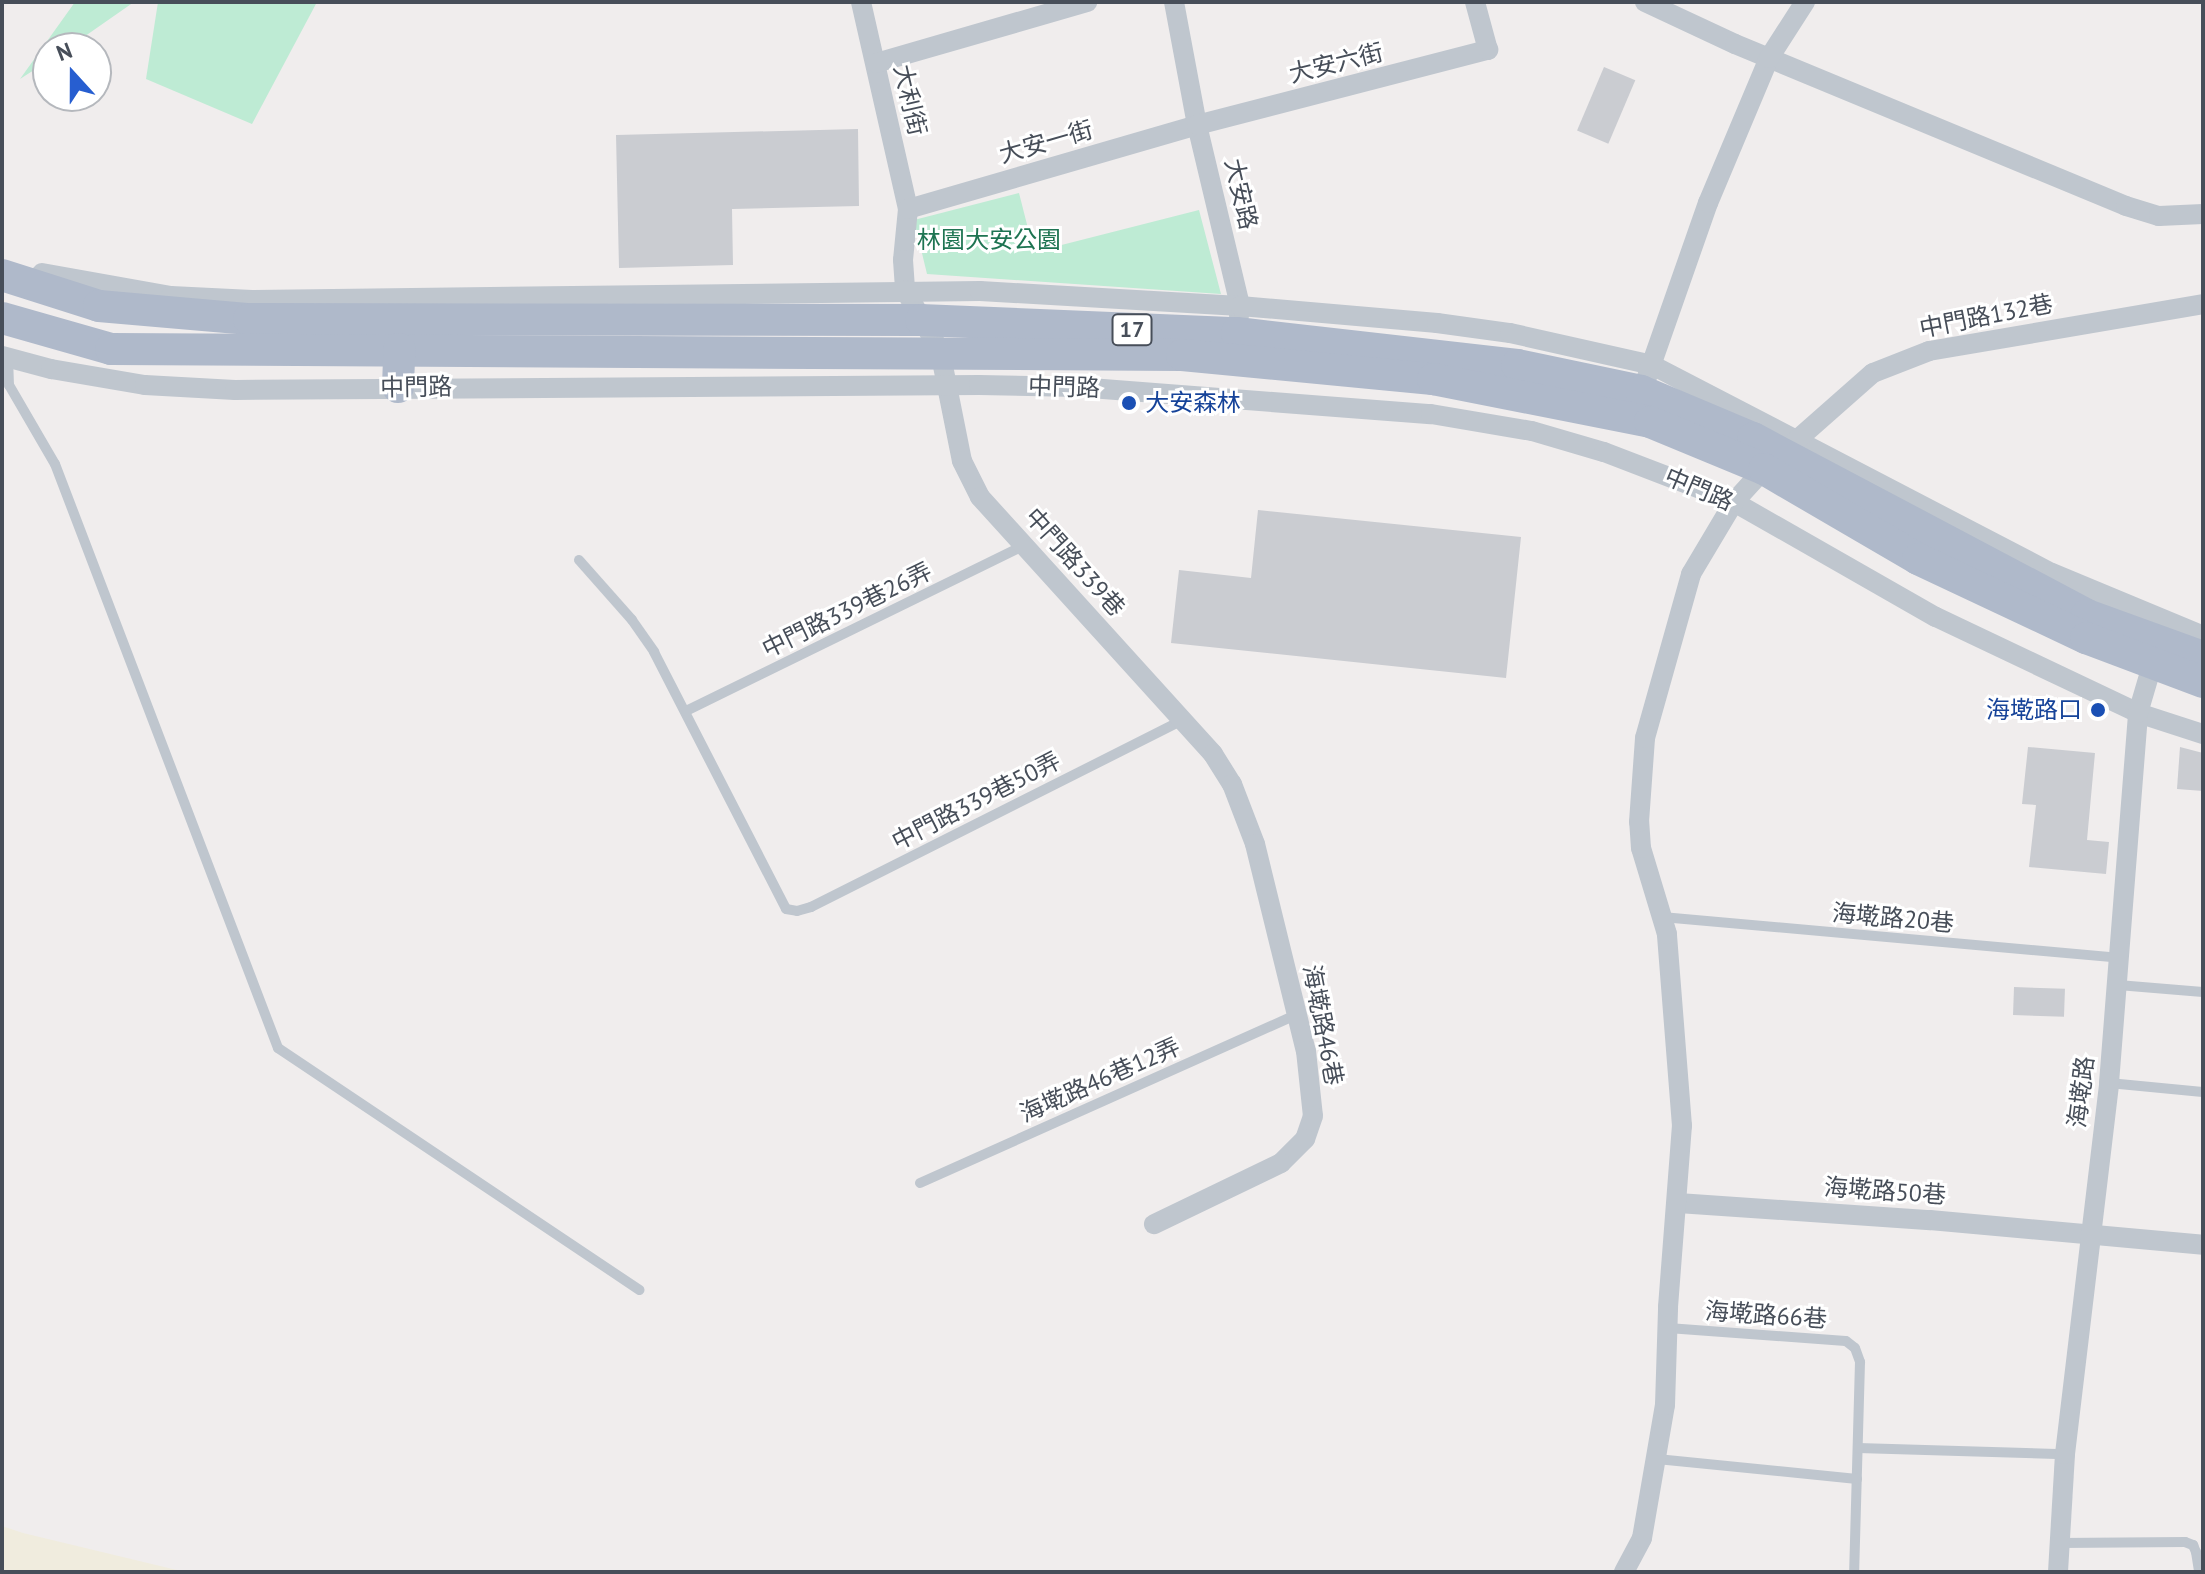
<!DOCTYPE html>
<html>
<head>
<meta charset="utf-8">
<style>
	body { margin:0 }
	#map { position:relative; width:2205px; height:1574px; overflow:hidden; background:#f0eded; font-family:"PT Sans","Noto Sans TC",sans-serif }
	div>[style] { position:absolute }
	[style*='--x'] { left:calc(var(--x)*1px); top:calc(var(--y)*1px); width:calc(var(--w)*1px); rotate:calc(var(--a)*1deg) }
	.green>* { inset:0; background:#beebd4 }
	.sand>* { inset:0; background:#f0ecde }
	.building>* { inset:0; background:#caccd1; transform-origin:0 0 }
	.service>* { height:10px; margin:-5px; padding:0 5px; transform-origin:5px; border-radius:5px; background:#bfc6ce }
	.minor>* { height:20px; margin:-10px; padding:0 10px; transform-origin:10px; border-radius:10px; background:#bfc6ce }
	.primary>* { height:32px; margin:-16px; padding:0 16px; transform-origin:16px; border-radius:16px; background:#afb9ca }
	.dots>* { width:22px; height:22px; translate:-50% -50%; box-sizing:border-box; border:4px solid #fff; border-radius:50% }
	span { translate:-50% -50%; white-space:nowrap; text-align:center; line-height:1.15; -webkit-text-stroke:6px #fff; paint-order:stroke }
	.shield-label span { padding:2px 6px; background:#fff; border:2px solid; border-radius:6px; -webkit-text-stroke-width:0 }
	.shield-label { font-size:22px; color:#474e59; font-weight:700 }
	.street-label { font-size:24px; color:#474e59 }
	.park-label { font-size:24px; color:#1e7452 }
	.transit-label { font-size:24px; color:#164399 }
	.left { translate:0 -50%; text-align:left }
	.right { translate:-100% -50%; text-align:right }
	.frame { position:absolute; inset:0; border:4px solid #474e59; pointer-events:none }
	.north { position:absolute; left:32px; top:32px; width:80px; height:80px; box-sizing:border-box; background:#fff; border:2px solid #b5b8bd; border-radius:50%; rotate:339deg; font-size:22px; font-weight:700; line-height:32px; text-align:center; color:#474e59 }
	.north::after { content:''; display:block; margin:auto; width:28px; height:36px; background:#275ed0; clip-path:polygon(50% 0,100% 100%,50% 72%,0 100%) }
</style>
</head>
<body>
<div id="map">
	<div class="green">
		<div style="clip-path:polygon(75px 2px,134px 2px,68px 48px,48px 48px,48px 61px,20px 79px)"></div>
		<div style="clip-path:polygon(158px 2px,317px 2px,252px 124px,146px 79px)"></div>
		<div style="clip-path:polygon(1019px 193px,1034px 252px,1199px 210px,1221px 294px,927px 274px,914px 220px)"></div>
	</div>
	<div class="sand">
		<div style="clip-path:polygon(2px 1526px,23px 1533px,185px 1572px,2px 1572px)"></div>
	</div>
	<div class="building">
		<div style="left:1604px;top:67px;width:34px;height:69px;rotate:23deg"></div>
		<div style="clip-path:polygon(858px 129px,859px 206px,732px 209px,733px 265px,619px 268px,616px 135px)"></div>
		<div style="clip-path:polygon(1258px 510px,1521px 537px,1506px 678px,1171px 643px,1179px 570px,1251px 578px)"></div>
		<div style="clip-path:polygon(2028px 747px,2095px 753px,2087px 840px,2109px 842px,2106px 874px,2029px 867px,2036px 805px,2022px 804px)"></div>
		<div style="clip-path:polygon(2180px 747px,2203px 753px,2203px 791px,2177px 789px)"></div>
		<div style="left:2014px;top:987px;width:51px;height:28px;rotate:2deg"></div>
	</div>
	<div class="service">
		<div style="--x:8;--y:357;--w:28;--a:88"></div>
		<div style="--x:9;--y:385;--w:91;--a:59.8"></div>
		<div style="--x:55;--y:464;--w:625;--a:69.1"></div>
		<div style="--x:278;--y:1048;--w:435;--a:33.8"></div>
		<div style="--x:579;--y:560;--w:80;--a:48.5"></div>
		<div style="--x:632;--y:620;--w:39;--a:55"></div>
		<div style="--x:654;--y:652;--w:289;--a:62.8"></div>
		<div style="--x:786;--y:909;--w:11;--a:10"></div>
		<div style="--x:797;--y:911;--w:15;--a:-16"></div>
		<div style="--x:811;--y:907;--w:416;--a:-26.7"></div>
		<div style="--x:686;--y:711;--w:377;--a:-26.1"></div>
		<div style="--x:1662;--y:917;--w:460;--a:5.1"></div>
		<div style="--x:2118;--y:985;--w:85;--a:4.7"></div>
		<div style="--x:2109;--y:1083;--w:94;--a:5.5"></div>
		<div style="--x:920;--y:1183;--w:413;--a:-24.1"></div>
		<div style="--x:1668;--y:1328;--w:178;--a:4.2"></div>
		<div style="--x:1846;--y:1341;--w:11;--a:38"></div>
		<div style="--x:1855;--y:1348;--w:15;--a:70"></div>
		<div style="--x:1860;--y:1362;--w:210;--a:91.6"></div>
		<div style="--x:1858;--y:1448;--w:207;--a:1.7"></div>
		<div style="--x:1657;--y:1459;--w:201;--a:5.7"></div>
		<div style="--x:2060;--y:1543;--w:125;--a:-0.5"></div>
		<div style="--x:2185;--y:1542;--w:9;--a:21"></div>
		<div style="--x:2193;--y:1545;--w:8;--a:67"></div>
		<div style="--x:2196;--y:1552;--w:20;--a:81"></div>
	</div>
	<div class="minor">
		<div style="--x:861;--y:2;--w:212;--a:77.2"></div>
		<div style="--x:908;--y:209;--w:51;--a:95.6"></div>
		<div style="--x:903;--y:260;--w:30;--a:86"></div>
		<div style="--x:905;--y:290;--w:70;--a:60.2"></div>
		<div style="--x:940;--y:351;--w:112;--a:78.7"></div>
		<div style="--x:962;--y:461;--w:40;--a:63.4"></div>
		<div style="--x:980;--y:497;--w:347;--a:47.8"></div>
		<div style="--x:1213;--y:754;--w:36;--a:58"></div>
		<div style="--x:1232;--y:784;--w:64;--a:69"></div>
		<div style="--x:1255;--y:844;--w:213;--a:76.2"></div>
		<div style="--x:1306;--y:1051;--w:65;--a:83.9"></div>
		<div style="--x:1313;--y:1116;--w:24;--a:109"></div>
		<div style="--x:1305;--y:1139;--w:34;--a:135"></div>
		<div style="--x:1281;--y:1163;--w:141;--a:154.3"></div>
		<div style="--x:1174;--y:2;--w:125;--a:79.4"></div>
		<div style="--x:1197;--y:125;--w:186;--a:76.6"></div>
		<div style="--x:1240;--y:306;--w:10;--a:96"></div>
		<div style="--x:1645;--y:2;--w:99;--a:25"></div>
		<div style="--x:1735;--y:44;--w:423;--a:22.5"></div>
		<div style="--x:2126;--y:206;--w:34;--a:17"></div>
		<div style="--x:2159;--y:216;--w:44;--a:-2.6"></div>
		<div style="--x:876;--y:63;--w:220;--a:-16.1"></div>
		<div style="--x:908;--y:209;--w:301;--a:-16.2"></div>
		<div style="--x:1197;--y:125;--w:301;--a:-14.5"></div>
		<div style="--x:1488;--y:50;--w:50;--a:-105.2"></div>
		<div style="--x:42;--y:273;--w:131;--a:10.1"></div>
		<div style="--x:171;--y:296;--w:81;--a:2.8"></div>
		<div style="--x:252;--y:300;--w:728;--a:-0.71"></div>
		<div style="--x:980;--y:291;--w:260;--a:3.3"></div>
		<div style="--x:1240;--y:306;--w:198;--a:4.9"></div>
		<div style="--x:1437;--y:323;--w:74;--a:7.8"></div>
		<div style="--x:1510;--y:333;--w:146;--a:12.7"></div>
		<div style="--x:1652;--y:365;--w:451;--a:27.5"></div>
		<div style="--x:2052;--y:573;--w:164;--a:22.6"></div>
		<div style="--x:2;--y:356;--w:51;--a:14.9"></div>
		<div style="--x:51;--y:369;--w:95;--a:9.7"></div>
		<div style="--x:145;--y:385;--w:90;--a:3.2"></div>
		<div style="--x:235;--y:390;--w:744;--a:-0.39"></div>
		<div style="--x:979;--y:385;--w:98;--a:1.2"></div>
		<div style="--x:1077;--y:387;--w:355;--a:4.4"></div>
		<div style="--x:1431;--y:414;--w:102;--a:9.6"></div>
		<div style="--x:1532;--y:431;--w:75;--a:16.3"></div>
		<div style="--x:1604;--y:452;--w:139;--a:21"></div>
		<div style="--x:1734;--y:502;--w:232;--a:29.7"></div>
		<div style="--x:1936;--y:617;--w:224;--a:25.4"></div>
		<div style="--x:2138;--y:713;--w:68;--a:17.9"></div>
		<div style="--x:1647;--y:377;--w:184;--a:-70.7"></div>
		<div style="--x:1708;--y:203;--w:157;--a:-67.2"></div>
		<div style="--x:1769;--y:58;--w:67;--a:-57.3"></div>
		<div style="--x:1678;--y:1203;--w:253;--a:3.9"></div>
		<div style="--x:1930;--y:1220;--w:274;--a:5.2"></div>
		<div style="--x:1624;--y:1572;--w:38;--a:-62"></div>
		<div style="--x:1642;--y:1538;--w:135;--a:-80.2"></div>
		<div style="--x:1665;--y:1405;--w:98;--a:-88.2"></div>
		<div style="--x:1668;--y:1307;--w:182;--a:-85.6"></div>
		<div style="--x:1682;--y:1126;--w:193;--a:-94.5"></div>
		<div style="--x:1667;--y:934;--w:90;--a:-106.8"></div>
		<div style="--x:1641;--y:848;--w:26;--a:-94"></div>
		<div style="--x:1639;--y:822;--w:84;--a:-85.9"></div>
		<div style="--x:1645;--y:738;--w:170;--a:-74.3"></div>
		<div style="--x:1691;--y:574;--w:84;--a:-59.2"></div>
		<div style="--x:1734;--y:502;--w:45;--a:-47.7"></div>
		<div style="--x:1764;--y:469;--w:145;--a:-41.4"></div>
		<div style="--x:1873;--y:373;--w:60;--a:-21.4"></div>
		<div style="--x:1929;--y:351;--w:278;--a:-9.7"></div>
		<div style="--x:2058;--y:1572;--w:118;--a:-86.6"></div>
		<div style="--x:2065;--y:1454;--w:374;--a:-83.2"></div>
		<div style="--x:2109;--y:1083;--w:371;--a:-85.5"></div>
		<div style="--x:2138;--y:713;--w:64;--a:-73.6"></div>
	</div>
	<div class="primary">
		<div style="--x:2;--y:275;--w:102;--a:17.7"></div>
		<div style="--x:99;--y:306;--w:151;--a:5"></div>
		<div style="--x:249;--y:319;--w:672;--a:0.09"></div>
		<div style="--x:921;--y:320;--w:316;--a:2.4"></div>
		<div style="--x:1237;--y:333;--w:282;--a:6.5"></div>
		<div style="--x:1517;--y:365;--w:127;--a:11.8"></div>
		<div style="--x:1641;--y:391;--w:121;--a:22.8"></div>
		<div style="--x:1753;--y:438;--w:378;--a:27.9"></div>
		<div style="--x:2087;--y:615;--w:123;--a:19.9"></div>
		<div style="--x:2;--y:318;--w:113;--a:15.9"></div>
		<div style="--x:111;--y:349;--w:1071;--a:0.32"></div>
		<div style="--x:1182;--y:355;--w:252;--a:5.5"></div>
		<div style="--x:1433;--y:379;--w:221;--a:11.2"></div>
		<div style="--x:1650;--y:422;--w:123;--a:22.4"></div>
		<div style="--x:1764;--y:469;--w:178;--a:30.3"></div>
		<div style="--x:1918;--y:559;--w:186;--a:25.2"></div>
		<div style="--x:2086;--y:638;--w:125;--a:20.6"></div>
		<div style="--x:398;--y:387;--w:38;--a:-88"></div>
	</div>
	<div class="dots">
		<div style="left:1129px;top:403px;background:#1a4fb4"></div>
		<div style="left:2098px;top:710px;background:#1a4fb4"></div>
	</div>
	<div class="shield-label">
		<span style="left:1132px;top:330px">17</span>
	</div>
	<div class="street-label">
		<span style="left:1336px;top:63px;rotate:-14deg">大安六街</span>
		<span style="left:910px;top:100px;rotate:77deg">大利街</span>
		<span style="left:1046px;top:142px;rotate:-16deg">大安一街</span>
		<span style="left:1241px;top:194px;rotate:77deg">大安路</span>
		<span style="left:1986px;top:316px;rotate:-11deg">中門路132巷</span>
		<span style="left:416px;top:387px;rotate:-1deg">中門路</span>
		<span style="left:1064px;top:387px;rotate:2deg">中門路</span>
		<span style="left:1699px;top:489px;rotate:23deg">中門路</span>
		<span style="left:1075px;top:562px;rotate:48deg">中門路339巷</span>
		<span style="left:847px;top:610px;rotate:-26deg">中門路339巷26弄</span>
		<span style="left:976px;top:801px;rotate:-27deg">中門路339巷50弄</span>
		<span style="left:1893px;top:918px;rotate:5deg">海墘路20巷</span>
		<span style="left:1323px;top:1025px;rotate:79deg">海墘路46巷</span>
		<span style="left:1100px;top:1080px;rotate:-24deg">海墘路46巷12弄</span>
		<span style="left:2081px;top:1092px;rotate:-83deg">海墘路</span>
		<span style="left:1885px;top:1191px;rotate:4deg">海墘路50巷</span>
		<span style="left:1766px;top:1315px;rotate:4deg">海墘路66巷</span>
	</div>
	<div class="park-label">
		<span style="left:989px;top:240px">林園大安公園</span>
	</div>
	<div class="transit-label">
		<span class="left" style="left:1145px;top:403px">大安森林</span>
		<span class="right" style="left:2082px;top:710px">海墘路口</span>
	</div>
	<div class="frame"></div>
	<div class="north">N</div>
</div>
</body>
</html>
